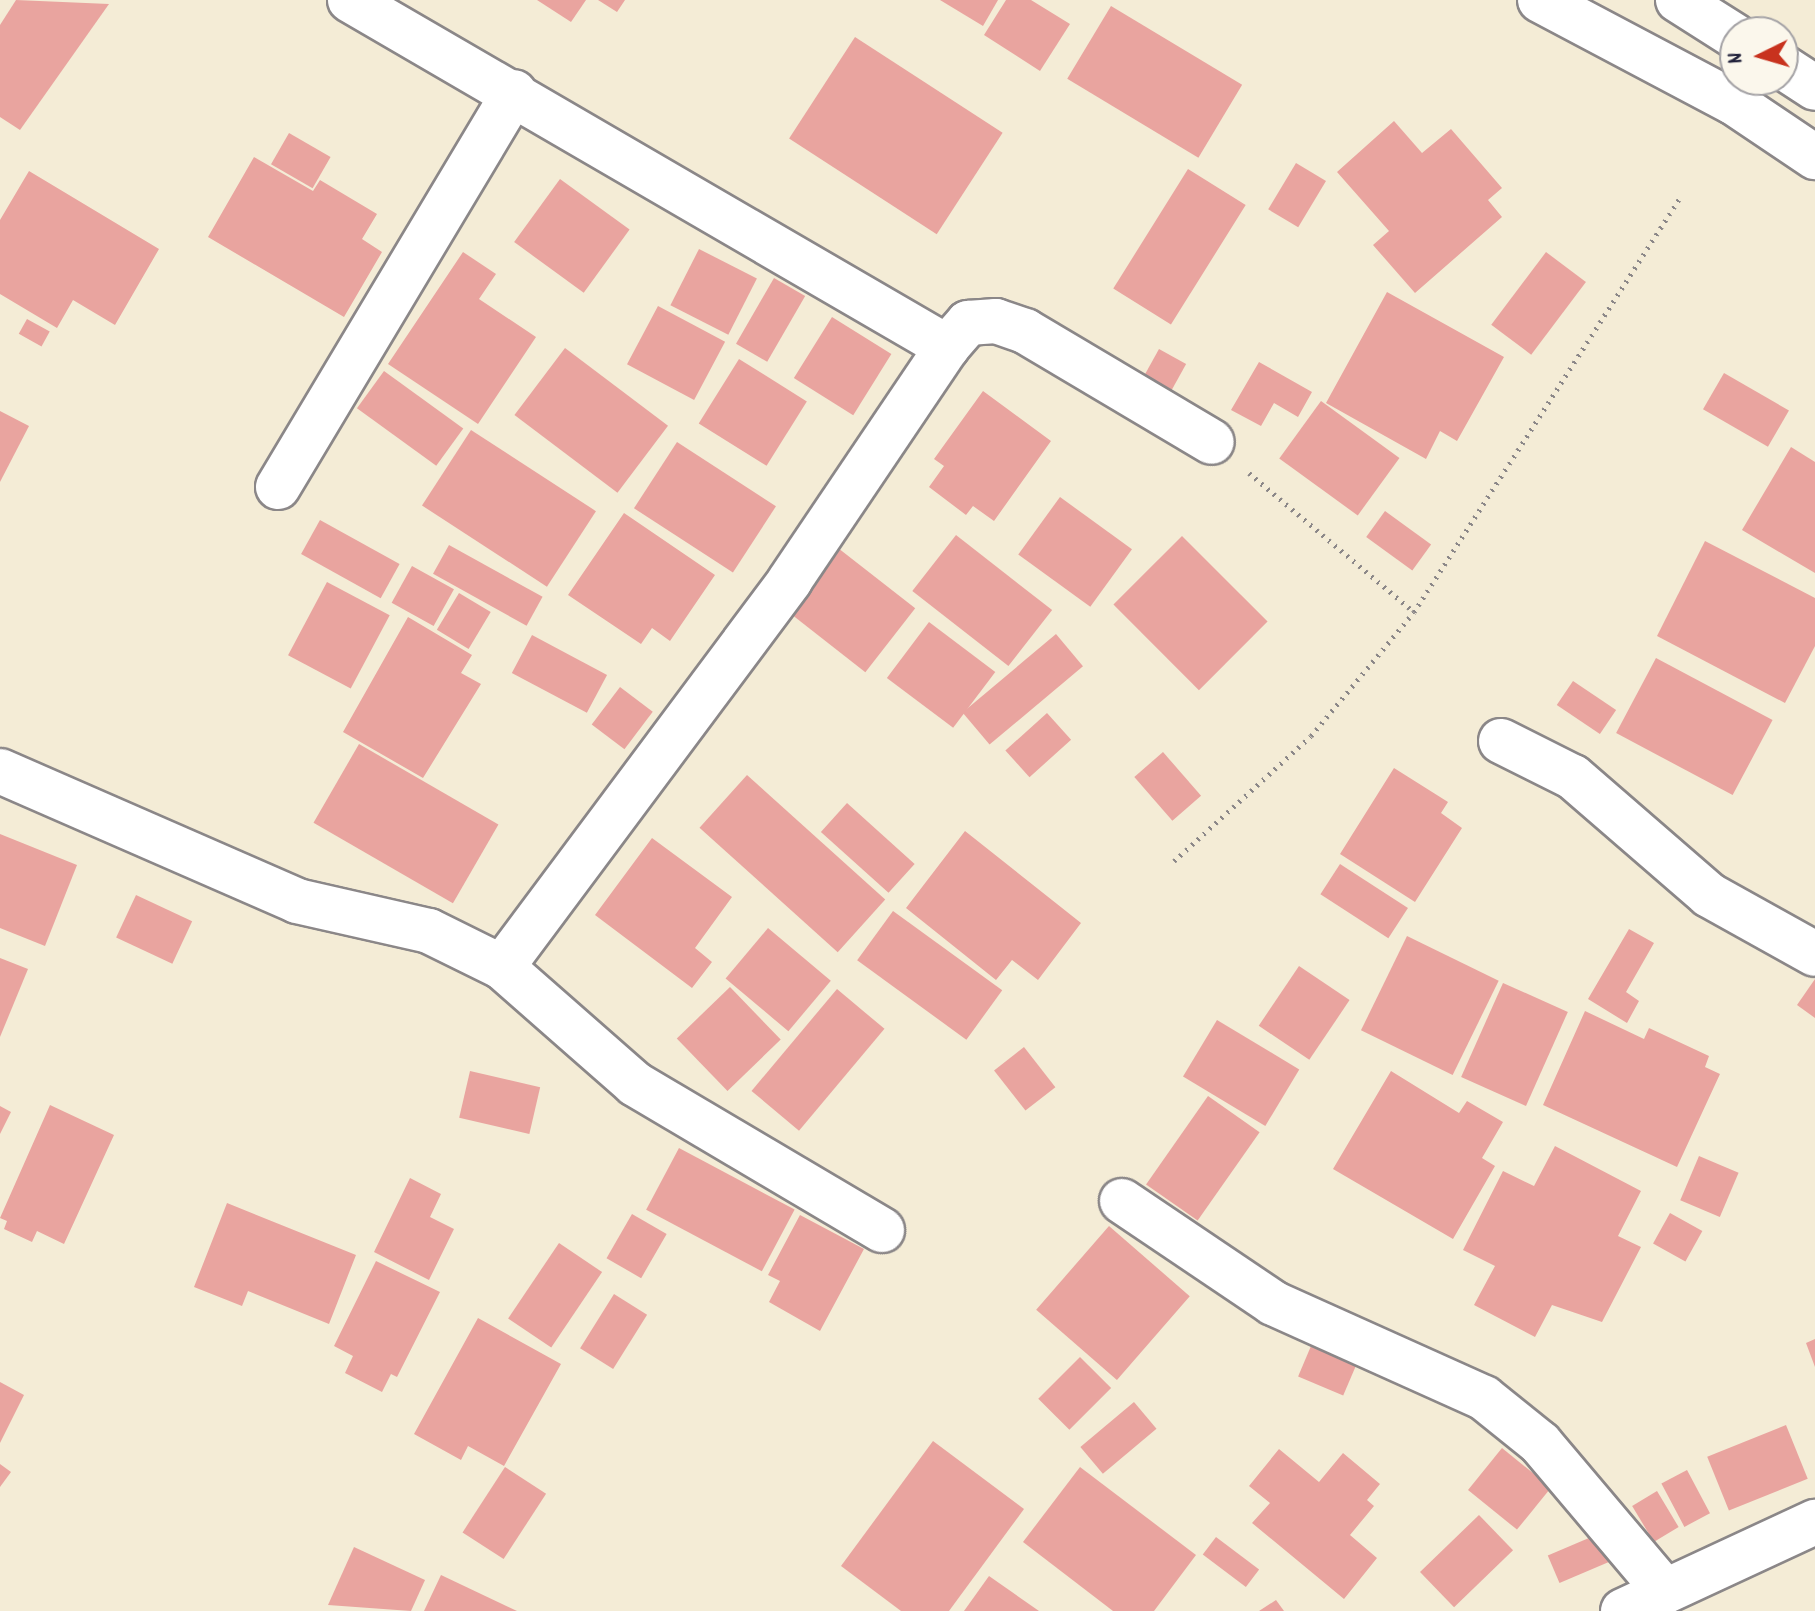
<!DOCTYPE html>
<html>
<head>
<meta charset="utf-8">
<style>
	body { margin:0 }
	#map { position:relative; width:1815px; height:1611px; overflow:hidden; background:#f4ecd6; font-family:Dekko,sans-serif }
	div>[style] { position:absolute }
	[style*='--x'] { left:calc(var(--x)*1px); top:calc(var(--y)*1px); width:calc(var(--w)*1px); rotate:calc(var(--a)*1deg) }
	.building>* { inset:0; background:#e9a49f; transform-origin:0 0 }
	.path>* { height:5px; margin-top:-2.5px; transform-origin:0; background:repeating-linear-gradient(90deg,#8b8788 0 2px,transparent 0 8px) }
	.roads { filter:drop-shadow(2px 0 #8b8788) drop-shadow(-2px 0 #8b8788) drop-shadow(0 2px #8b8788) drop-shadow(0 -2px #8b8788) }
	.minor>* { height:44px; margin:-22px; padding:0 22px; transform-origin:22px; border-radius:22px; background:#fff }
	.tertiary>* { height:44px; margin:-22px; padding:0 22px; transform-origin:22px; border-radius:22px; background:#fff }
	.primary>* { height:44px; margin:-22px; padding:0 22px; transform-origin:22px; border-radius:22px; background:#fff }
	span { translate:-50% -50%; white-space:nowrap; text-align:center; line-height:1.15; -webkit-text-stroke:7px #fbf7ec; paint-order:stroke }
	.north { position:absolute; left:1719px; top:16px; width:80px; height:80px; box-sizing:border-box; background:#fbf7ec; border:2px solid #a4a2a5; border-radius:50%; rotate:265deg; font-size:22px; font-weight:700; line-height:32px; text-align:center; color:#22223b }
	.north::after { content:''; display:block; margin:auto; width:28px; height:36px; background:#c8321e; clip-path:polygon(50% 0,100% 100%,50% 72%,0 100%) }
</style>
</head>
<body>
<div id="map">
	<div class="building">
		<div style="clip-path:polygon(16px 0,109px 4px,20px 130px,0 117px,0 25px)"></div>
		<div style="clip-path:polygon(537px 0,586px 0,571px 22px)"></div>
		<div style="clip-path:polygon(598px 0,625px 0,617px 12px)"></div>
		<div style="clip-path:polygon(940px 0,998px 0,983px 26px)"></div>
		<div style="clip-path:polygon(1006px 0,1031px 0,1070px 24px,1040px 71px,984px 35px)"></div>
		<div style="left:1111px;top:6px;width:153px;height:85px;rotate:31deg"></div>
		<div style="left:855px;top:37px;width:176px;height:121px;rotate:33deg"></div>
		<div style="clip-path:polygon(1394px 121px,1422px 153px,1451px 129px,1502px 188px,1488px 200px,1502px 217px,1415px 293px,1373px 245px,1389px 231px,1337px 172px)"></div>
		<div style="left:289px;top:133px;width:48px;height:36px;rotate:30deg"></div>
		<div style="clip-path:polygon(254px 157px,313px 191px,320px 180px,377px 214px,362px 239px,382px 252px,344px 317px,208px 237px)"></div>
		<div style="left:1296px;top:163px;width:35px;height:54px;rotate:31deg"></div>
		<div style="left:1188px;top:169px;width:68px;height:141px;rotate:32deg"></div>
		<div style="clip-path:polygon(29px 171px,159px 249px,115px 325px,73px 300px,57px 328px,0 294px,0 220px)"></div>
		<div style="left:560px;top:179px;width:86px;height:78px;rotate:36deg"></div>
		<div style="left:699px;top:249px;width:65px;height:63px;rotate:27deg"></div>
		<div style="clip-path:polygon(463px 252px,496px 274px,479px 299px,536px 337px,478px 424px,388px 364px)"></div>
		<div style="left:1546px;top:252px;width:50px;height:91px;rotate:37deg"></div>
		<div style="left:774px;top:278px;width:36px;height:76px;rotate:30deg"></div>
		<div style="clip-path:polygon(1387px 292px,1504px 357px,1457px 441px,1440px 431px,1426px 459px,1326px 403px)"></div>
		<div style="left:658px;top:306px;width:76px;height:66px;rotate:28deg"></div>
		<div style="left:832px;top:317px;width:70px;height:72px;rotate:32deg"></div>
		<div style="left:27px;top:319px;width:26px;height:17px;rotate:29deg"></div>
		<div style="left:565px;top:348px;width:129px;height:84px;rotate:37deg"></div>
		<div style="left:1159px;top:349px;width:31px;height:46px;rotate:29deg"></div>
		<div style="left:739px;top:359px;width:80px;height:76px;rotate:32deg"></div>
		<div style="clip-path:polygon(1259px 362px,1312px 392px,1298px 417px,1274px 403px,1261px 426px,1231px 410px)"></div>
		<div style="left:384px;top:371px;width:98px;height:46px;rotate:36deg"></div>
		<div style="left:1724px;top:373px;width:75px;height:42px;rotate:30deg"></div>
		<div style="clip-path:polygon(983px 391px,1051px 441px,994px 521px,973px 506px,966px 515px,929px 487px,944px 466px,934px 459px)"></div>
		<div style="left:1321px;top:401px;width:97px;height:71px;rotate:36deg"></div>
		<div style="clip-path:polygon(0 411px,29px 426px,0 482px)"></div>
		<div style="left:471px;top:430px;width:149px;height:90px;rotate:33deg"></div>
		<div style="left:677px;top:442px;width:118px;height:79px;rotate:33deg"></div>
		<div style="clip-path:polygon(1791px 447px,1815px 462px,1815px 573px,1742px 530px)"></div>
		<div style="left:1060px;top:497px;width:89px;height:71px;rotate:36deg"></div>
		<div style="left:1385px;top:511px;width:57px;height:32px;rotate:36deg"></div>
		<div style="clip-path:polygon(624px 513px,715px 575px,670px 641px,652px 628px,641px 644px,568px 595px)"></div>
		<div style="left:320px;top:520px;width:91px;height:39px;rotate:29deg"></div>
		<div style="left:956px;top:535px;width:122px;height:71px;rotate:38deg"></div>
		<div style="left:1182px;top:536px;width:121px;height:97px;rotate:45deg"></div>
		<div style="clip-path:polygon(1705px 541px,1815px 598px,1815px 646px,1785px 703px,1657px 636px)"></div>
		<div style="left:449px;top:545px;width:107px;height:33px;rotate:29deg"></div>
		<div style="left:838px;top:548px;width:98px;height:81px;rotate:38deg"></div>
		<div style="left:412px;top:566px;width:48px;height:42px;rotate:29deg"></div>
		<div style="left:327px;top:582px;width:71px;height:83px;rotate:28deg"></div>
		<div style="left:459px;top:593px;width:37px;height:43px;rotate:31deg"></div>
		<div style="clip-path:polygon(408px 617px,472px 655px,461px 673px,481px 684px,423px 778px,343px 732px)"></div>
		<div style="left:929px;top:622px;width:83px;height:70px;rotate:37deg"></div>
		<div style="left:1056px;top:634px;width:42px;height:122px;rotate:50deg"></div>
		<div style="left:532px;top:635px;width:85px;height:43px;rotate:28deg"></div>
		<div style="left:1656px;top:658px;width:132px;height:85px;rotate:28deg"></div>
		<div style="left:1573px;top:681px;width:52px;height:29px;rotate:34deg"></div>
		<div style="left:620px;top:687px;width:41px;height:47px;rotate:37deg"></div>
		<div style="left:1047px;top:713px;width:36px;height:56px;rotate:48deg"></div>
		<div style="left:359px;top:744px;width:161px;height:91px;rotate:30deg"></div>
		<div style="left:1163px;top:752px;width:58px;height:38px;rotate:49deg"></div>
		<div style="clip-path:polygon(1394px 768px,1448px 802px,1441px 813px,1462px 828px,1415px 902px,1340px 854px)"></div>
		<div style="left:747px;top:775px;width:186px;height:71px;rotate:42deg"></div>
		<div style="left:847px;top:803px;width:91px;height:39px;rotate:42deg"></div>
		<div style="clip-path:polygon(965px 831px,1081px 923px,1038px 980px,1012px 960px,996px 980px,906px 908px)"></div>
		<div style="clip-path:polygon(0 834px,77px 865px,45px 946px,0 928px)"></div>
		<div style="clip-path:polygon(652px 838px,732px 897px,695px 948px,712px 962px,692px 988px,595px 915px)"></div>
		<div style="left:1340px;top:864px;width:81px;height:36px;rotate:33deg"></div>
		<div style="left:136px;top:895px;width:62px;height:47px;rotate:25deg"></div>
		<div style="left:893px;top:911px;width:135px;height:61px;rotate:36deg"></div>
		<div style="left:768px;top:928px;width:82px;height:66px;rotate:40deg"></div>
		<div style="clip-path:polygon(1629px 929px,1654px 943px,1626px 992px,1639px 1001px,1627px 1023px,1588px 999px)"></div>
		<div style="left:1407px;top:936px;width:102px;height:105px;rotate:26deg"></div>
		<div style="clip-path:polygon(0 958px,28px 969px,0 1037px)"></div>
		<div style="left:1299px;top:966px;width:61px;height:72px;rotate:34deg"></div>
		<div style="clip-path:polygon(1815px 979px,1815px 1018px,1797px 1005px)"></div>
		<div style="left:1503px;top:983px;width:71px;height:103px;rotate:24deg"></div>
		<div style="left:730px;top:987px;width:73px;height:74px;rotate:46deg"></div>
		<div style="left:837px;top:989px;width:62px;height:133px;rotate:40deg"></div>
		<div style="clip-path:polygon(1585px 1011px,1644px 1039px,1649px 1028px,1709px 1056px,1705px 1067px,1720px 1074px,1677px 1167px,1543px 1105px)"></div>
		<div style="left:1217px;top:1020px;width:96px;height:66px;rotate:31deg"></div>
		<div style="left:1024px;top:1047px;width:51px;height:38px;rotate:52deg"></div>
		<div style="left:470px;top:1071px;width:72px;height:48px;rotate:13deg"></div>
		<div style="clip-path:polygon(1391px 1071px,1459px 1113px,1467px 1101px,1503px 1122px,1482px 1158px,1495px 1166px,1453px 1239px,1333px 1169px)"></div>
		<div style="left:1208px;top:1096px;width:63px;height:108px;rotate:35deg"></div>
		<div style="clip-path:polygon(50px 1105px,114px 1135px,64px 1244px,37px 1231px,32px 1242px,4px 1229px,7px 1221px,0 1218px)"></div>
		<div style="clip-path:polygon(0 1106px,11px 1112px,0 1134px)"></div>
		<div style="clip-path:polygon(1555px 1146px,1641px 1191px,1618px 1236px,1641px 1247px,1602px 1322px,1552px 1305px,1535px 1337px,1474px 1305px,1495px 1266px,1463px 1250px,1503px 1171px,1534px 1186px)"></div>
		<div style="left:679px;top:1148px;width:131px;height:70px;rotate:28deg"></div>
		<div style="left:1699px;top:1156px;width:43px;height:48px;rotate:23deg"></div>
		<div style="clip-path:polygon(410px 1178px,441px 1194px,430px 1217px,454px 1229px,429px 1280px,374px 1252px)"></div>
		<div style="clip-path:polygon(227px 1203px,356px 1255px,329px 1324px,248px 1291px,242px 1306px,194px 1287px)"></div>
		<div style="left:1670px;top:1213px;width:37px;height:35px;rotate:29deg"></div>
		<div style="left:632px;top:1214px;width:40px;height:51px;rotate:30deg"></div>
		<div style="clip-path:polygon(800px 1215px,864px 1249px,820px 1331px,769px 1302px,780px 1281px,768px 1275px)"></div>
		<div style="left:1109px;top:1226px;width:107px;height:111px;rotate:41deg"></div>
		<div style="left:559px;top:1243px;width:52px;height:91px;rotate:34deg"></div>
		<div style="clip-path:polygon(376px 1261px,440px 1292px,397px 1377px,391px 1374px,382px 1392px,345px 1373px,353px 1356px,334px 1346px)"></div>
		<div style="left:614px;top:1294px;width:39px;height:64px;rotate:32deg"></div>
		<div style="clip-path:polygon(478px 1318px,561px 1364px,504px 1466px,468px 1446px,461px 1460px,414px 1434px)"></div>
		<div style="clip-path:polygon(1815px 1339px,1815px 1367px,1806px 1343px)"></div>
		<div style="left:1311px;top:1346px;width:49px;height:33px;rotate:23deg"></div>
		<div style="left:1080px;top:1357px;width:44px;height:59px;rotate:45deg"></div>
		<div style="clip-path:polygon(0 1382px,24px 1395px,0 1443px)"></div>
		<div style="left:1134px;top:1402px;width:35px;height:70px;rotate:50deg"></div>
		<div style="left:1786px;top:1425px;width:58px;height:85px;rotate:68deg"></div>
		<div style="clip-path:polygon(933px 1441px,1024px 1509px,949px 1611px,901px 1611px,841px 1566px)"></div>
		<div style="left:1502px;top:1448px;width:63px;height:54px;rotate:39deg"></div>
		<div style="clip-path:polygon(1279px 1449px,1319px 1482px,1343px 1453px,1380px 1484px,1367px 1500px,1374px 1506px,1350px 1535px,1377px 1558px,1344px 1599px,1252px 1523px,1270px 1503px,1249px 1486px)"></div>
		<div style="clip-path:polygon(0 1464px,11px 1472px,0 1487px)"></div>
		<div style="left:505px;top:1467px;width:49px;height:78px;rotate:33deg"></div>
		<div style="clip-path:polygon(1080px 1467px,1196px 1555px,1154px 1611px,1113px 1611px,1023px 1542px)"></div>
		<div style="left:1687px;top:1470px;width:49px;height:29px;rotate:62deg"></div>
		<div style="left:1657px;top:1491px;width:42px;height:29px;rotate:59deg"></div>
		<div style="left:1479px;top:1515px;width:49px;height:82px;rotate:46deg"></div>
		<div style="left:1603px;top:1532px;width:30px;height:60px;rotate:67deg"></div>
		<div style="left:1216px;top:1537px;width:54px;height:22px;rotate:37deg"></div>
		<div style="clip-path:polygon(354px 1547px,425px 1580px,411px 1611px,328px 1605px)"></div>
		<div style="clip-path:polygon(441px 1575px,517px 1611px,424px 1611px)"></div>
		<div style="clip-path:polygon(989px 1576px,1039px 1611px,964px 1611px)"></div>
		<div style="clip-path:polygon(1276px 1600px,1284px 1611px,1259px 1611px)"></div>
	</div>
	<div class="path">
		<div style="--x:1249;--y:473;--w:216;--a:40.1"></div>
		<div style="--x:1174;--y:861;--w:185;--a:-42.4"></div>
		<div style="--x:1311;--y:736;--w:161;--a:-50.3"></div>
		<div style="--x:1414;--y:612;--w:492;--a:-57.3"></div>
	</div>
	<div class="roads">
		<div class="minor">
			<div style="--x:350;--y:0;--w:691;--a:30.17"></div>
			<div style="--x:947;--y:347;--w:32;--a:-49"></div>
			<div style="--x:968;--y:323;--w:28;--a:-4"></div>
			<div style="--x:996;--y:321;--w:31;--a:19"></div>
			<div style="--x:1025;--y:331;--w:217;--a:30.7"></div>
			<div style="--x:278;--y:487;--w:460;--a:-59.1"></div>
			<div style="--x:1501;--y:741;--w:80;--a:26.6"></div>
			<div style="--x:1573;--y:777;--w:180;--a:40.9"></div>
			<div style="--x:1709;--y:895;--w:121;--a:29.1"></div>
			<div style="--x:0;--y:771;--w:324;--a:23.6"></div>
			<div style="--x:297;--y:901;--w:135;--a:12.8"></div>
			<div style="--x:429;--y:931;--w:81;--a:26.3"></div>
			<div style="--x:502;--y:967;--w:177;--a:41.3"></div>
			<div style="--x:635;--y:1084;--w:287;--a:30.6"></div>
			<div style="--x:502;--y:967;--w:482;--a:-53.3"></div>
			<div style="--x:790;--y:580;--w:281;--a:-56"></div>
			<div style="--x:1122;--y:1201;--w:182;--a:34"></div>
			<div style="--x:1273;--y:1303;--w:231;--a:24.2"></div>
			<div style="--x:1484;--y:1398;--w:72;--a:38.8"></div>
			<div style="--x:1540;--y:1443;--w:194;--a:49.8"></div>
		</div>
		<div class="tertiary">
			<div style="--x:1540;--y:0;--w:218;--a:27.9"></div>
			<div style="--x:1733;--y:102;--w:99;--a:33.9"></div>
			<div style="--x:1623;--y:1611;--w:212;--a:-24.9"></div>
		</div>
		<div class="primary">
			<div style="--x:1678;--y:0;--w:67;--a:32.3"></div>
			<div style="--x:1783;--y:67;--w:38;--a:33"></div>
		</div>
	</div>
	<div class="north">N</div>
</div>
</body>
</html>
